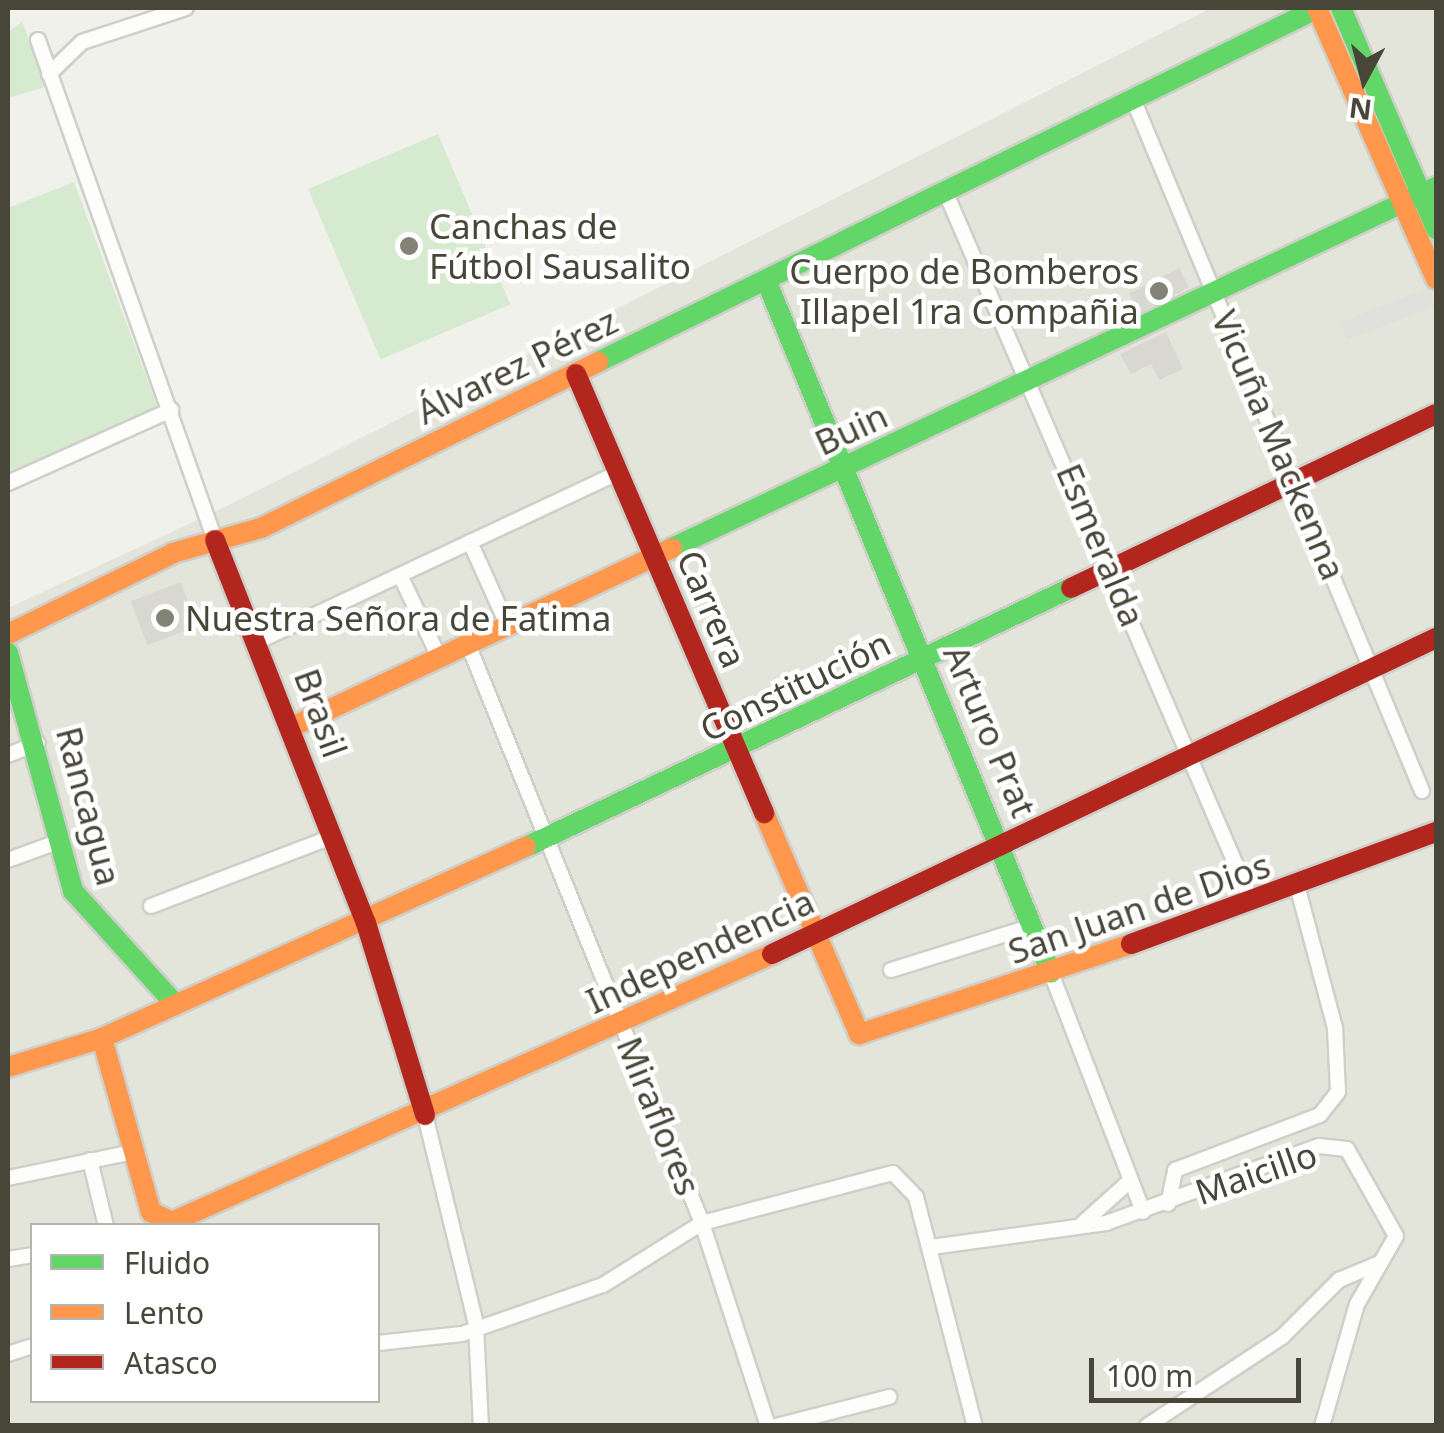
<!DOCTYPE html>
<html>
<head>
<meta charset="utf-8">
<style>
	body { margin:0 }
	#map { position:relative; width:1444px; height:1433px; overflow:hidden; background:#f1f1ec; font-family:"Noto Sans",sans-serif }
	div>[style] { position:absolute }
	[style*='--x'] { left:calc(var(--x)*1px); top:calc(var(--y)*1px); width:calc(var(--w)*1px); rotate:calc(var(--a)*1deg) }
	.residential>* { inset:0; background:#e4e5da }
	.green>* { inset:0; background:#d5eace; transform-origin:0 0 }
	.parking>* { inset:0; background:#e0e0dc; transform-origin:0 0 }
	.building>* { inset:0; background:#d8d8d1; transform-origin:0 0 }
	.roads { filter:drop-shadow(2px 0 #cfcfca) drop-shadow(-2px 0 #cfcfca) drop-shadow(0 2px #cfcfca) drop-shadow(0 -2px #cfcfca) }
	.street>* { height:14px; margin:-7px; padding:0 7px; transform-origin:7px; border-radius:7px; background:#fdfdfc }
	.fast>* { height:20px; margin:-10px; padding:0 10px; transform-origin:10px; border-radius:10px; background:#63d668 }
	.slow>* { height:20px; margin:-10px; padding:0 10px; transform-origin:10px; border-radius:10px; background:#ff974d }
	.jam>* { height:20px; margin:-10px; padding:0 10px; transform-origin:10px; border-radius:10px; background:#b3261e }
	.dots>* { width:28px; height:28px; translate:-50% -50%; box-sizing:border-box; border:5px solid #fff; border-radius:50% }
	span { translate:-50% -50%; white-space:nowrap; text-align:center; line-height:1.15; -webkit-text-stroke:9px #fff; paint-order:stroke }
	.poi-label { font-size:35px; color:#474638 }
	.left { translate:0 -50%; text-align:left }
	.right { translate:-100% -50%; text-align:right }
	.street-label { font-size:35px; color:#474638 }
	.frame { position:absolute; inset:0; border:10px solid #474638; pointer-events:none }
	.legend { position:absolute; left:30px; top:1223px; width:350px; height:180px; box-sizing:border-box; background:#fff; border:2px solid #b5b5af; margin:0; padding:12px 18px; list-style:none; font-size:30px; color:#474638 }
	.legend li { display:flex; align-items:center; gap:20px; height:50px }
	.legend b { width:50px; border:2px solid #b5b5af }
	.north { position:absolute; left:1314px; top:30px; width:100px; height:100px; -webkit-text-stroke:8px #fff; paint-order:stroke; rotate:187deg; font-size:28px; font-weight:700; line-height:40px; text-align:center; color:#474638 }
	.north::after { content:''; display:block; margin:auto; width:35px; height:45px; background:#474638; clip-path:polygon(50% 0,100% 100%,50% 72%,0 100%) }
	.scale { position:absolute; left:1089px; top:1358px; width:212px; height:45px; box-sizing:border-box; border:5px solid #474638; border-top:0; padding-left:12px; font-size:30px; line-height:35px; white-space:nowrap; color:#474638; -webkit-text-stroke:8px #fff; paint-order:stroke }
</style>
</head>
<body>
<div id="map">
	<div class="residential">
		<div style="clip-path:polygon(evenodd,1211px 8px,1436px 8px,1436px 1425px,8px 1425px,8px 608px,217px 511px,1211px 8px,32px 1226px,378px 1226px,378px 1400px,32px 1400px,32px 1226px)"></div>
	</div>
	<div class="green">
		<div style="clip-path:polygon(22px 22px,48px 86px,8px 98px,8px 32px)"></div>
		<div style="left:438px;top:134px;width:185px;height:141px;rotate:67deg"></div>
		<div style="clip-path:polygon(74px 182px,159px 411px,8px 475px,8px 208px)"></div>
	</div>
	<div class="parking">
		<div style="left:1429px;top:288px;width:19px;height:95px;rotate:69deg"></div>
	</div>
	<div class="building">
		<div style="left:1179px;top:268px;width:22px;height:56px;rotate:63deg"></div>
		<div style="clip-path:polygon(1166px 332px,1183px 369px,1159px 380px,1151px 364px,1131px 374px,1120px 354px)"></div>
		<div style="left:181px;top:582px;width:47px;height:54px;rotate:69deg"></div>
	</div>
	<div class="roads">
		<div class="street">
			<div style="--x:38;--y:40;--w:530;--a:70.51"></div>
			<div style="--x:49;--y:74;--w:46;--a:-44.1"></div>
			<div style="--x:82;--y:42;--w:109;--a:-18.1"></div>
			<div style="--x:1133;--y:99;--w:750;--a:67.33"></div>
			<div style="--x:945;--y:191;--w:774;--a:66.65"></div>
			<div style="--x:8;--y:483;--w:179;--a:-24.1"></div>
			<div style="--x:470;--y:542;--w:92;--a:65.7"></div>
			<div style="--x:400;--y:575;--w:91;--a:64.6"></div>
			<div style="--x:259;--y:641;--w:396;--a:-25.1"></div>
			<div style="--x:468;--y:644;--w:624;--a:67.99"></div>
			<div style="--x:702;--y:1223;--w:213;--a:72"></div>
			<div style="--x:8;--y:755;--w:32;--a:-22"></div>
			<div style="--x:8;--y:860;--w:55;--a:-20.1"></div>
			<div style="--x:151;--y:906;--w:194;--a:-20.9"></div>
			<div style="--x:891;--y:970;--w:148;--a:-17.3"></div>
			<div style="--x:1051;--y:973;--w:256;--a:68.9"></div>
			<div style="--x:425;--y:1115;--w:216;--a:76.3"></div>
			<div style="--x:476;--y:1325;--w:101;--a:87.2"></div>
			<div style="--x:90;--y:1160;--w:68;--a:76.4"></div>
			<div style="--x:8;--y:1178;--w:127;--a:-11.8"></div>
			<div style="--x:1168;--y:1204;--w:35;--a:-78"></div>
			<div style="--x:1175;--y:1170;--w:155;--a:-20.8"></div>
			<div style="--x:1320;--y:1115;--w:29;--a:-52"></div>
			<div style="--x:1338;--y:1092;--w:64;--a:-92.7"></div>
			<div style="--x:1335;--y:1028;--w:144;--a:-104.9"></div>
			<div style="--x:1083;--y:1223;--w:64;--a:-41.9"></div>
			<div style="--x:931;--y:1247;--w:177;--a:-7.8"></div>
			<div style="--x:1106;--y:1223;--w:226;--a:-19.9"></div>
			<div style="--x:1319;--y:1146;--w:28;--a:6"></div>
			<div style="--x:1347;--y:1149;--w:100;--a:60.6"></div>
			<div style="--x:1396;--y:1236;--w:78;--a:119.8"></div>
			<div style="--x:1357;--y:1304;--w:127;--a:106"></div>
			<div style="--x:8;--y:1259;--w:24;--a:-9"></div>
			<div style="--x:378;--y:1343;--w:84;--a:-6.1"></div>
			<div style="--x:462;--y:1334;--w:149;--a:-19.2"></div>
			<div style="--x:603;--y:1285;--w:117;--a:-32.1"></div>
			<div style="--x:702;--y:1223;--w:197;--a:-14.7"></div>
			<div style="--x:893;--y:1173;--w:33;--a:46"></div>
			<div style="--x:916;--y:1197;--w:236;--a:75.6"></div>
			<div style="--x:8;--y:1354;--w:25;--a:-18"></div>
			<div style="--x:776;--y:1426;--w:117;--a:-14.4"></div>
			<div style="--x:1147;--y:1426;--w:162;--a:-33.4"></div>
			<div style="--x:1282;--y:1337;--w:81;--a:-45"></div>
			<div style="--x:1339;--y:1280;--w:41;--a:-22.8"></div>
		</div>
		<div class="fast">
			<div style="--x:1341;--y:8;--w:241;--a:66.7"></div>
			<div style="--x:766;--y:280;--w:749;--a:67.64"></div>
			<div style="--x:598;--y:362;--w:802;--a:-26.18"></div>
			<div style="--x:672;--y:548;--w:845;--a:-25.29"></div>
			<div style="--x:8;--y:653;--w:247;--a:74.7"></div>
			<div style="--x:73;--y:891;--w:152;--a:47.9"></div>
			<div style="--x:526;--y:847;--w:603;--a:-25.42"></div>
		</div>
		<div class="slow">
			<div style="--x:1317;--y:8;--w:296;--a:66.3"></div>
			<div style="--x:8;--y:634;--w:184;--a:-26.1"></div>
			<div style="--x:173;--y:553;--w:91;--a:-15.9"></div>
			<div style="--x:261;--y:528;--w:376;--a:-26.2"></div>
			<div style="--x:292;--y:727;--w:420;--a:-25.2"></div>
			<div style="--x:764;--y:813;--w:241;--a:66.7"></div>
			<div style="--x:859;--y:1034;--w:287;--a:-18.3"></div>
			<div style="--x:102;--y:1038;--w:181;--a:74.3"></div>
			<div style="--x:151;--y:1212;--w:23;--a:25"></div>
			<div style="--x:172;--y:1222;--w:657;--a:-24.07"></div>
			<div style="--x:8;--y:1067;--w:98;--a:-17.1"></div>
			<div style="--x:102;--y:1038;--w:465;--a:-24.3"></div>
		</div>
		<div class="jam">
			<div style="--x:576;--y:374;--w:478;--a:66.8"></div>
			<div style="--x:215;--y:540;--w:412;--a:68.5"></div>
			<div style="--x:366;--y:923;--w:201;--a:72.9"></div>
			<div style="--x:1071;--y:588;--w:404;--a:-25.5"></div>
			<div style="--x:1131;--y:944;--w:325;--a:-20.2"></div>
			<div style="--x:772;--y:954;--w:735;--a:-25.45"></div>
		</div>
	</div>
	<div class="dots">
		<div style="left:409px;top:246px;background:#828277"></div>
		<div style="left:1159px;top:291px;background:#828277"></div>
		<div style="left:165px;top:618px;background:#828277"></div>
	</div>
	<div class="poi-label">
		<span class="left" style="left:429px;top:246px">Canchas de<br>Fútbol Sausalito</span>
		<span class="right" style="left:1139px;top:291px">Cuerpo de Bomberos<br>Illapel 1ra Compañia</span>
		<span class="left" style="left:185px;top:618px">Nuestra Señora de Fatima</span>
	</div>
	<div class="street-label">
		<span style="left:517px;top:366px;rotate:-26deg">Álvarez Pérez</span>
		<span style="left:851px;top:429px;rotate:-25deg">Buin</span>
		<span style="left:1279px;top:445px;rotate:67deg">Vicuña Mackenna</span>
		<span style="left:1101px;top:545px;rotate:67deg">Esmeralda</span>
		<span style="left:712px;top:609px;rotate:67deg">Carrera</span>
		<span style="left:795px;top:686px;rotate:-26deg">Constitución</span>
		<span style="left:321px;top:713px;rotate:70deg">Brasil</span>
		<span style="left:990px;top:731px;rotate:67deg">Arturo Prat</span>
		<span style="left:89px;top:806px;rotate:75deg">Rancagua</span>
		<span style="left:1139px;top:908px;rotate:-19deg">San Juan de Dios</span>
		<span style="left:700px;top:951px;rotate:-25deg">Independencia</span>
		<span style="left:659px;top:1116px;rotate:68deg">Miraflores</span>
		<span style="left:1256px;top:1173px;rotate:-19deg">Maicillo</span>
	</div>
	<div class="frame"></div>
	<ul class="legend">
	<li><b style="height:12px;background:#63d668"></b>Fluido</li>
	<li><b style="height:12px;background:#ff974d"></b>Lento</li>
	<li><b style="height:12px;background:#b3261e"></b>Atasco</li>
	</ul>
	<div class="north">N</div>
	<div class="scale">100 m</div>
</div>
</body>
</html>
